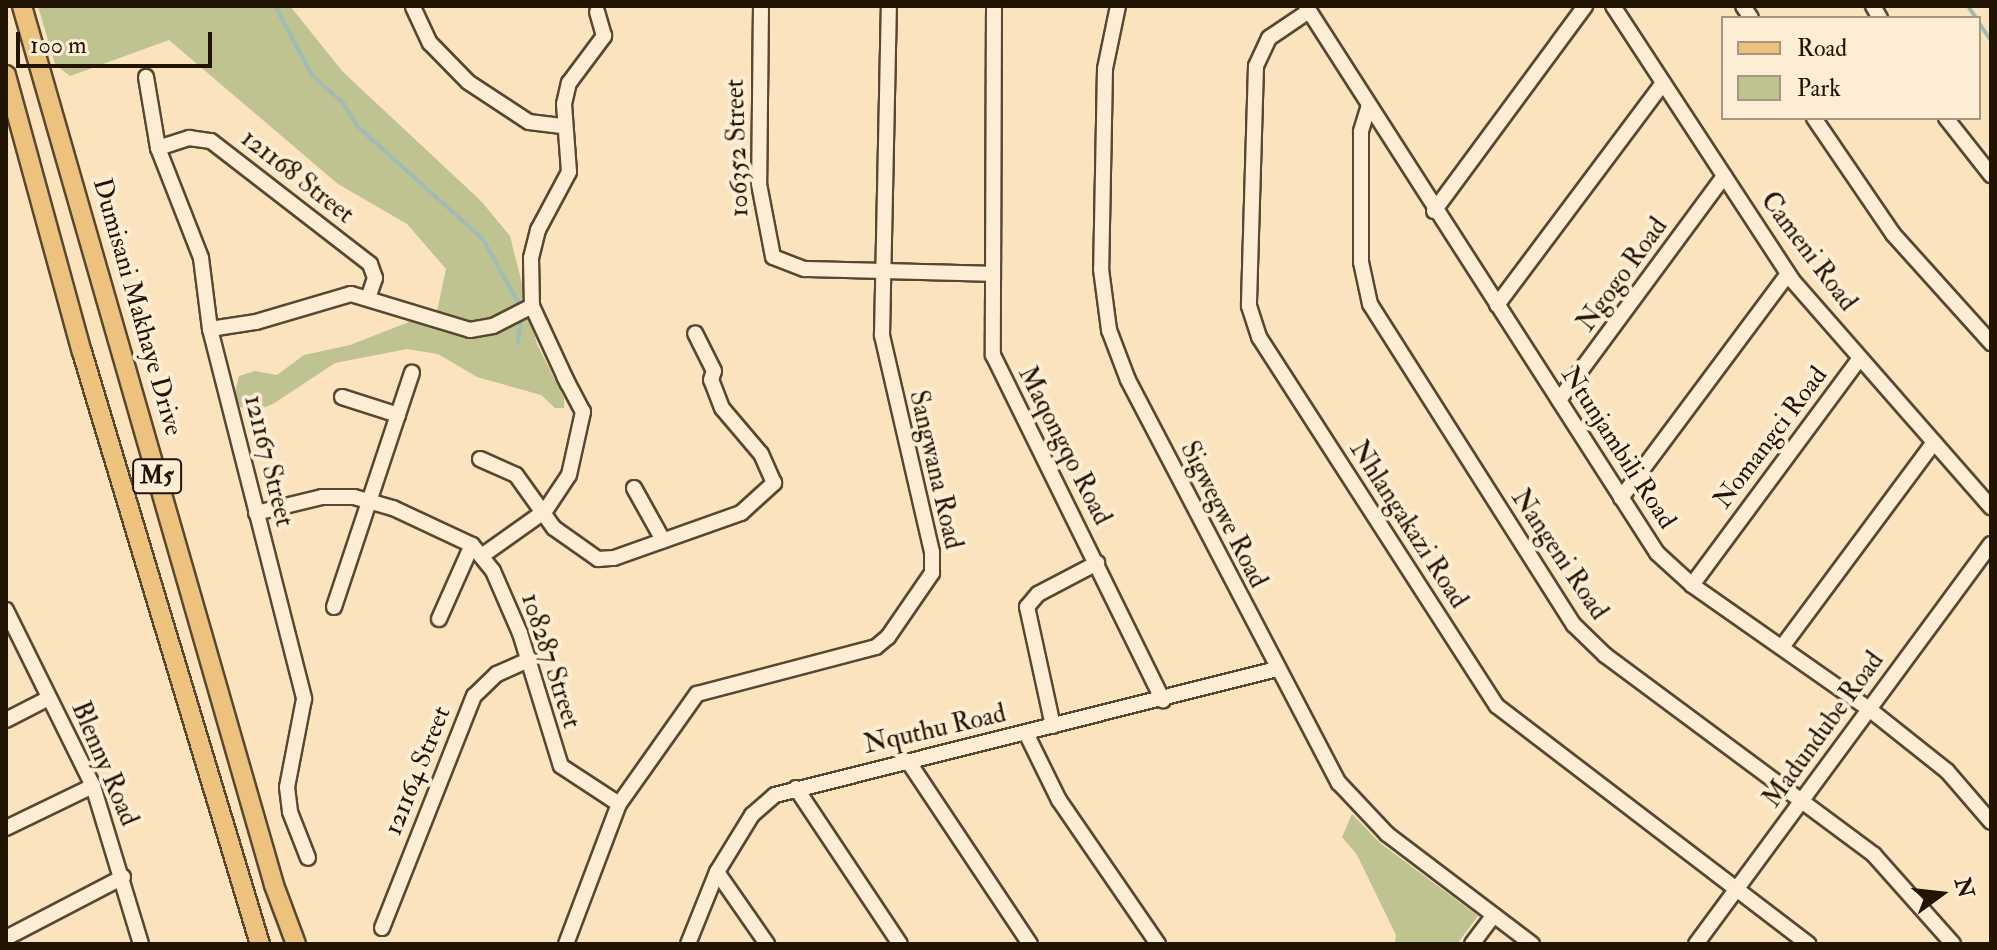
<!DOCTYPE html>
<html>
<head>
<meta charset="utf-8">
<style>
	body { margin:0 }
	#map { position:relative; width:1997px; height:950px; overflow:hidden; background:#fae3bd; font-family:"IM FELL Double Pica",serif }
	div>[style] { position:absolute }
	[style*='--x'] { left:calc(var(--x)*1px); top:calc(var(--y)*1px); width:calc(var(--w)*1px); rotate:calc(var(--a)*1deg) }
	.green>* { inset:0; background:#bfc390 }
	.stream>* { height:4px; margin:-2px; padding:0 2px; transform-origin:2px; border-radius:2px; background:#9fbdb5 }
	.roads { filter:drop-shadow(2px 0 #574832) drop-shadow(-2px 0 #574832) drop-shadow(0 2px #574832) drop-shadow(0 -2px #574832) }
	.minor>* { height:14px; margin:-7px; padding:0 7px; transform-origin:7px; border-radius:7px; background:#fcedd4 }
	.major>* { height:18px; margin:-9px; padding:0 9px; transform-origin:9px; border-radius:9px; background:#edc27e }
	span { translate:-50% -50%; white-space:nowrap; text-align:center; line-height:1.15; -webkit-text-stroke:8px #fcedd4; paint-order:stroke }
	.shield-label span { padding:2px 6px; background:#fcedd4; border:2px solid; border-radius:6px; -webkit-text-stroke-width:0 }
	.shield-label { font-size:24px; color:#211403; font-weight:700 }
	.street-label { font-size:26px; color:#211403 }
	.frame { position:absolute; inset:0; border:8px solid #211403; pointer-events:none }
	.legend { position:absolute; left:1721px; top:16px; width:260px; height:104px; box-sizing:border-box; background:#fcedd4; border:2px solid #a49680; margin:0; padding:10px 14px; list-style:none; font-size:24px; color:#211403 }
	.legend li { display:flex; align-items:center; gap:16px; height:40px }
	.legend b { width:40px; border:2px solid #a49680 }
	.north { position:absolute; left:1901px; top:854px; width:80px; height:80px; -webkit-text-stroke:6px #fcedd4; paint-order:stroke; rotate:75deg; font-size:22px; font-weight:700; line-height:32px; text-align:center; color:#211403 }
	.north::after { content:''; display:block; margin:auto; width:28px; height:36px; background:#211403; clip-path:polygon(50% 0,100% 100%,50% 72%,0 100%) }
	.scale { position:absolute; left:16px; top:32px; width:196px; height:36px; box-sizing:border-box; border:4px solid #211403; border-top:0; padding-left:10px; font-size:24px; line-height:28px; white-space:nowrap; color:#211403; -webkit-text-stroke:6px #fcedd4; paint-order:stroke }
</style>
</head>
<body>
<div id="map">
	<div class="green">
		<div style="clip-path:polygon(38px 6px,290px 6px,343px 72px,481px 201px,510px 236px,537px 344px,564px 398px,564px 408px,555px 408px,541px 395px,477px 377px,438px 354px,407px 349px,335px 363px,273px 404px,260px 409px,240px 407px,235px 392px,239px 376px,255px 371px,277px 375px,304px 355px,350px 345px,437px 311px,446px 269px,407px 224px,338px 184px,169px 40px,70px 76px,55px 64px)"></div>
		<div style="clip-path:polygon(1352px 814px,1380px 843px,1478px 916px,1457px 944px,1395px 944px,1396px 935px,1357px 855px,1342px 837px)"></div>
	</div>
	<div class="stream">
		<div style="--x:275;--y:6;--w:78;--a:61.8"></div>
		<div style="--x:312;--y:75;--w:43;--a:42.2"></div>
		<div style="--x:344;--y:104;--w:26;--a:59"></div>
		<div style="--x:357;--y:126;--w:168;--a:41.9"></div>
		<div style="--x:482;--y:238;--w:73;--a:60.6"></div>
		<div style="--x:1968;--y:6;--w:14;--a:56"></div>
		<div style="--x:1979;--y:23;--w:22;--a:56"></div>
		<div style="--x:518;--y:343;--w:23;--a:-83"></div>
	</div>
	<div class="roads">
		<div class="minor">
			<div style="--x:761;--y:6;--w:178;--a:90.6"></div>
			<div style="--x:759;--y:184;--w:74;--a:79.1"></div>
			<div style="--x:773;--y:257;--w:34;--a:21"></div>
			<div style="--x:805;--y:269;--w:186;--a:1.5"></div>
			<div style="--x:994;--y:6;--w:349;--a:90.2"></div>
			<div style="--x:993;--y:355;--w:385;--a:63.8"></div>
			<div style="--x:1118;--y:6;--w:64;--a:101.7"></div>
			<div style="--x:1105;--y:69;--w:200;--a:91.1"></div>
			<div style="--x:1101;--y:269;--w:62;--a:82.5"></div>
			<div style="--x:1109;--y:330;--w:53;--a:69.2"></div>
			<div style="--x:1128;--y:380;--w:455;--a:62.4"></div>
			<div style="--x:1339;--y:783;--w:70;--a:46.7"></div>
			<div style="--x:1387;--y:834;--w:182;--a:37.2"></div>
			<div style="--x:1306;--y:6;--w:650;--a:57.31"></div>
			<div style="--x:1657;--y:553;--w:47;--a:42.4"></div>
			<div style="--x:1692;--y:585;--w:216;--a:35"></div>
			<div style="--x:1869;--y:709;--w:100;--a:38.5"></div>
			<div style="--x:1947;--y:771;--w:67;--a:49.2"></div>
			<div style="--x:1613;--y:6;--w:327;--a:56.8"></div>
			<div style="--x:1792;--y:280;--w:302;--a:48.8"></div>
			<div style="--x:1743;--y:6;--w:14;--a:56"></div>
			<div style="--x:1873;--y:6;--w:14;--a:60"></div>
			<div style="--x:413;--y:7;--w:40;--a:65"></div>
			<div style="--x:430;--y:43;--w:54;--a:45.7"></div>
			<div style="--x:468;--y:82;--w:73;--a:33.3"></div>
			<div style="--x:529;--y:122;--w:35;--a:7"></div>
			<div style="--x:1309;--y:11;--w:48;--a:146"></div>
			<div style="--x:1269;--y:38;--w:31;--a:115"></div>
			<div style="--x:1256;--y:66;--w:240;--a:91.7"></div>
			<div style="--x:1249;--y:306;--w:33;--a:72"></div>
			<div style="--x:1259;--y:337;--w:439;--a:57.2"></div>
			<div style="--x:1497;--y:706;--w:392;--a:37.4"></div>
			<div style="--x:146;--y:77;--w:72;--a:80.4"></div>
			<div style="--x:158;--y:148;--w:118;--a:68.6"></div>
			<div style="--x:201;--y:258;--w:72;--a:82.8"></div>
			<div style="--x:210;--y:329;--w:382;--a:75.7"></div>
			<div style="--x:304;--y:699;--w:90;--a:100.9"></div>
			<div style="--x:287;--y:787;--w:25;--a:83"></div>
			<div style="--x:290;--y:812;--w:49;--a:68.6"></div>
			<div style="--x:1369;--y:105;--w:28;--a:107"></div>
			<div style="--x:1361;--y:132;--w:130;--a:90"></div>
			<div style="--x:1361;--y:262;--w:43;--a:77.9"></div>
			<div style="--x:1370;--y:304;--w:380;--a:57.6"></div>
			<div style="--x:1574;--y:625;--w:43;--a:44.1"></div>
			<div style="--x:1605;--y:655;--w:335;--a:36.6"></div>
			<div style="--x:1874;--y:855;--w:119;--a:48.4"></div>
			<div style="--x:1814;--y:118;--w:140;--a:55.7"></div>
			<div style="--x:1893;--y:234;--w:147;--a:48"></div>
			<div style="--x:1946;--y:118;--w:73;--a:51.7"></div>
			<div style="--x:158;--y:148;--w:33;--a:-18"></div>
			<div style="--x:189;--y:138;--w:22;--a:8"></div>
			<div style="--x:211;--y:141;--w:201;--a:37.7"></div>
			<div style="--x:370;--y:264;--w:15;--a:70"></div>
			<div style="--x:375;--y:278;--w:18;--a:109"></div>
			<div style="--x:1434;--y:211;--w:255;--a:-53.6"></div>
			<div style="--x:1497;--y:305;--w:277;--a:-53.2"></div>
			<div style="--x:210;--y:329;--w:47;--a:-8.7"></div>
			<div style="--x:256;--y:322;--w:99;--a:-16.4"></div>
			<div style="--x:351;--y:294;--w:124;--a:16.8"></div>
			<div style="--x:470;--y:330;--w:23;--a:-10"></div>
			<div style="--x:493;--y:326;--w:44;--a:-27.1"></div>
			<div style="--x:568;--y:384;--w:86;--a:-114.8"></div>
			<div style="--x:532;--y:306;--w:48;--a:-91.2"></div>
			<div style="--x:531;--y:258;--w:29;--a:-76"></div>
			<div style="--x:538;--y:230;--w:66;--a:-61.9"></div>
			<div style="--x:569;--y:172;--w:68;--a:-94.2"></div>
			<div style="--x:564;--y:104;--w:22;--a:-77"></div>
			<div style="--x:569;--y:83;--w:59;--a:-53.3"></div>
			<div style="--x:604;--y:36;--w:25;--a:-106"></div>
			<div style="--x:342;--y:397;--w:59;--a:17.8"></div>
			<div style="--x:1559;--y:400;--w:278;--a:-53.6"></div>
			<div style="--x:480;--y:459;--w:39;--a:24"></div>
			<div style="--x:516;--y:475;--w:65;--a:54.4"></div>
			<div style="--x:554;--y:528;--w:54;--a:35.2"></div>
			<div style="--x:598;--y:559;--w:16;--a:-4"></div>
			<div style="--x:614;--y:558;--w:135;--a:-19.5"></div>
			<div style="--x:741;--y:513;--w:45;--a:-42.3"></div>
			<div style="--x:774;--y:483;--w:32;--a:-114"></div>
			<div style="--x:761;--y:454;--w:60;--a:-130.3"></div>
			<div style="--x:722;--y:408;--w:30;--a:-111"></div>
			<div style="--x:711;--y:380;--w:9;--a:-72"></div>
			<div style="--x:714;--y:371;--w:42;--a:-116.6"></div>
			<div style="--x:634;--y:488;--w:60;--a:60.9"></div>
			<div style="--x:1621;--y:498;--w:279;--a:-53.3"></div>
			<div style="--x:256;--y:513;--w:68;--a:-13.6"></div>
			<div style="--x:322;--y:497;--w:32;--a:0"></div>
			<div style="--x:354;--y:497;--w:41;--a:15.8"></div>
			<div style="--x:393;--y:508;--w:87;--a:25.1"></div>
			<div style="--x:472;--y:545;--w:33;--a:51"></div>
			<div style="--x:493;--y:571;--w:68;--a:66.5"></div>
			<div style="--x:520;--y:633;--w:139;--a:72.9"></div>
			<div style="--x:561;--y:766;--w:69;--a:33.2"></div>
			<div style="--x:483;--y:555;--w:76;--a:-35.4"></div>
			<div style="--x:545;--y:511;--w:43;--a:-56.3"></div>
			<div style="--x:569;--y:475;--w:65;--a:-77.5"></div>
			<div style="--x:583;--y:412;--w:41;--a:-117.8"></div>
			<div style="--x:1692;--y:585;--w:282;--a:-53.5"></div>
			<div style="--x:334;--y:607;--w:247;--a:-71.6"></div>
			<div style="--x:6;--y:610;--w:196;--a:63.7"></div>
			<div style="--x:93;--y:786;--w:165;--a:73.1"></div>
			<div style="--x:439;--y:619;--w:81;--a:-66"></div>
			<div style="--x:1782;--y:647;--w:255;--a:-53.4"></div>
			<div style="--x:6;--y:720;--w:48;--a:-27.1"></div>
			<div style="--x:1053;--y:726;--w:122;--a:-102.3"></div>
			<div style="--x:1027;--y:607;--w:17;--a:-50"></div>
			<div style="--x:1038;--y:594;--w:67;--a:-27.7"></div>
			<div style="--x:1026;--y:733;--w:75;--a:63.8"></div>
			<div style="--x:1059;--y:800;--w:175;--a:55.5"></div>
			<div style="--x:908;--y:761;--w:220;--a:56.3"></div>
			<div style="--x:796;--y:788;--w:187;--a:56.3"></div>
			<div style="--x:6;--y:828;--w:97;--a:-25.8"></div>
			<div style="--x:717;--y:872;--w:88;--a:55.2"></div>
			<div style="--x:382;--y:928;--w:250;--a:-68.4"></div>
			<div style="--x:474;--y:696;--w:32;--a:-44"></div>
			<div style="--x:497;--y:674;--w:36;--a:-24"></div>
			<div style="--x:6;--y:938;--w:132;--a:-27.5"></div>
			<div style="--x:566;--y:944;--w:150;--a:-69.3"></div>
			<div style="--x:619;--y:804;--w:135;--a:-54.7"></div>
			<div style="--x:697;--y:694;--w:185;--a:-14.7"></div>
			<div style="--x:876;--y:647;--w:16;--a:-40"></div>
			<div style="--x:888;--y:637;--w:78;--a:-55.5"></div>
			<div style="--x:932;--y:573;--w:21;--a:-90"></div>
			<div style="--x:932;--y:552;--w:223;--a:-103"></div>
			<div style="--x:882;--y:335;--w:329;--a:-88.8"></div>
			<div style="--x:688;--y:944;--w:78;--a:-68.1"></div>
			<div style="--x:717;--y:872;--w:67;--a:-58.4"></div>
			<div style="--x:752;--y:815;--w:30;--a:-41"></div>
			<div style="--x:775;--y:795;--w:518;--a:-14.09"></div>
			<div style="--x:1472;--y:944;--w:35;--a:-53"></div>
			<div style="--x:1696;--y:944;--w:497;--a:-53.6"></div>
		</div>
		<div class="major">
			<div style="--x:22;--y:6;--w:914;--a:74"></div>
			<div style="--x:274;--y:885;--w:63;--a:69.6"></div>
			<div style="--x:6;--y:75;--w:287;--a:74.7"></div>
			<div style="--x:82;--y:352;--w:618;--a:73.27"></div>
		</div>
	</div>
	<div class="shield-label">
		<span style="left:157px;top:476px">M5</span>
	</div>
	<div class="street-label">
		<span style="left:738px;top:148px;rotate:-92deg">106352 Street</span>
		<span style="left:297px;top:177px;rotate:38deg">121168 Street</span>
		<span style="left:1808px;top:252px;rotate:53deg">Cameni Road</span>
		<span style="left:1623px;top:275px;rotate:-54deg">Ngogo Road</span>
		<span style="left:137px;top:307px;rotate:74deg">Dumisani Makhaye Drive</span>
		<span style="left:1771px;top:438px;rotate:-53deg">Nomangci Road</span>
		<span style="left:1064px;top:446px;rotate:63deg">Maqongqo Road</span>
		<span style="left:1618px;top:448px;rotate:57deg">Ntunjambili Road</span>
		<span style="left:268px;top:461px;rotate:76deg">121167 Street</span>
		<span style="left:935px;top:470px;rotate:77deg">Sangwana Road</span>
		<span style="left:1223px;top:515px;rotate:63deg">Sigwegwe Road</span>
		<span style="left:1408px;top:525px;rotate:57deg">Nhlangakazi Road</span>
		<span style="left:1559px;top:555px;rotate:56deg">Nangeni Road</span>
		<span style="left:550px;top:661px;rotate:72deg">108287 Street</span>
		<span style="left:935px;top:730px;rotate:-13deg">Nquthu Road</span>
		<span style="left:1824px;top:730px;rotate:-54deg">Madundube Road</span>
		<span style="left:104px;top:764px;rotate:67deg">Blenny Road</span>
		<span style="left:418px;top:771px;rotate:-68deg">121164 Street</span>
	</div>
	<div class="frame"></div>
	<ul class="legend">
	<li><b style="height:10px;background:#edc27e"></b>Road</li>
	<li><b style="height:22px;background:#bfc390"></b>Park</li>
	</ul>
	<div class="north">N</div>
	<div class="scale">100 m</div>
</div>
</body>
</html>
